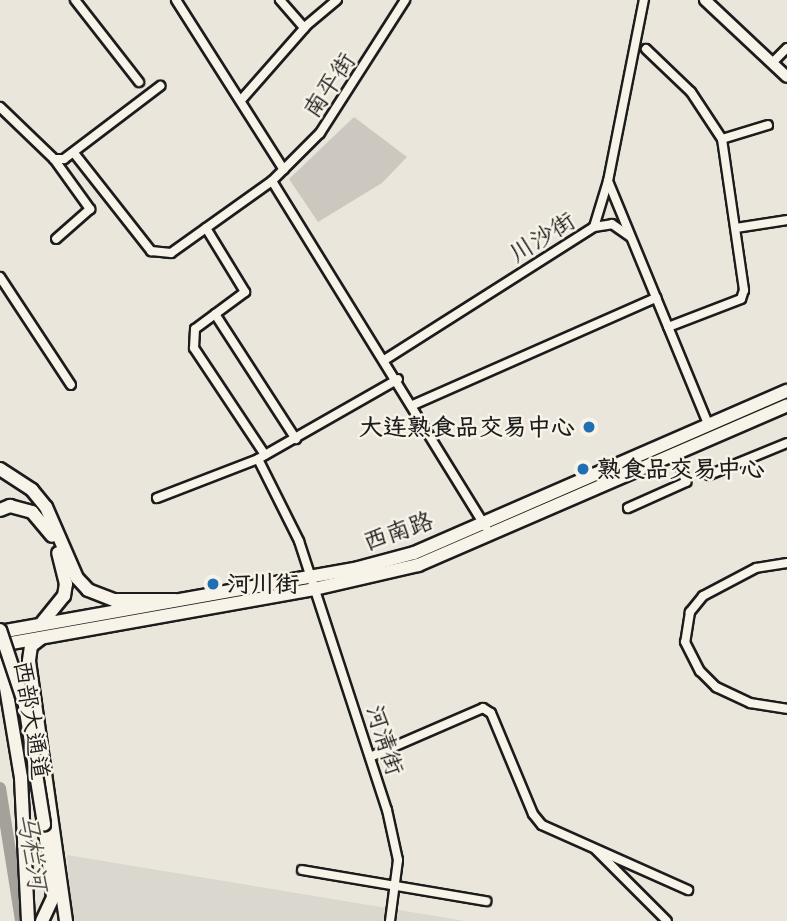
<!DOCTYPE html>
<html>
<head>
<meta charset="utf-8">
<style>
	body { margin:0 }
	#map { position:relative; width:787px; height:921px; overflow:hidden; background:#eae6dc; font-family:Delius,"LXGW WenKai TC",sans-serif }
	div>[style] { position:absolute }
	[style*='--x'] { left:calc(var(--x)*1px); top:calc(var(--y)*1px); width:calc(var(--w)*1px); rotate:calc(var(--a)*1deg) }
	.built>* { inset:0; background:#dad7ce }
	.green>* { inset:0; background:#ccc8c0 }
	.river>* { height:12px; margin:-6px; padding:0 6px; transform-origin:6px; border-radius:6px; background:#a3a19a }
	.roads { filter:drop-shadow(2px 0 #1c1c1c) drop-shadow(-2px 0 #1c1c1c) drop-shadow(0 2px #1c1c1c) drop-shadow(0 -2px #1c1c1c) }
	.minor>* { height:8px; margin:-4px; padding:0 4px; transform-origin:4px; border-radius:4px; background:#f7f3e8 }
	.tertiary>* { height:10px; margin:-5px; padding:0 5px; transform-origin:5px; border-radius:5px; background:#f7f3e8 }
	.primary>* { height:12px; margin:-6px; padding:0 6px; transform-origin:6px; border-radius:6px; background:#f7f3e8 }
	.trunk>* { height:12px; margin:-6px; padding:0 6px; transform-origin:6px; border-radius:6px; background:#f7f3e8 }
	.bridges { filter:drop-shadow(2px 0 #1c1c1c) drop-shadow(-2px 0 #1c1c1c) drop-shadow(0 2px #1c1c1c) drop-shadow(0 -2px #1c1c1c) }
	.trunk-bridge>* { height:12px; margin:-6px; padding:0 6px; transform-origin:6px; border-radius:6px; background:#f7f3e8 }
	.dots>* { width:19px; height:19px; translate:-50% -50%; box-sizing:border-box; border:4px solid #f7f3e8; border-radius:50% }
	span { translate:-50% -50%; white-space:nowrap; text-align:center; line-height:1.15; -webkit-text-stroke:5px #f7f3e8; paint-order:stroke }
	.street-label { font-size:24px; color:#1c1c1c }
	.poi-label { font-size:24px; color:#1c1c1c; font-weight:700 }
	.right { translate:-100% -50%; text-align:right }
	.left { translate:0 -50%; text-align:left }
	.water-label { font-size:26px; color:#52514e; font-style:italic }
</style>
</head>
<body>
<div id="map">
	<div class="built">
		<div style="clip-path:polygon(67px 855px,465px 921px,72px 921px)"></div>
	</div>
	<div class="green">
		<div style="clip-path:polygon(354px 117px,407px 157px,382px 183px,318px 222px,289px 179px)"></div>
	</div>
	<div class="river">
		<div style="--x:0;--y:788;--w:135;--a:81"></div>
	</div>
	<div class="roads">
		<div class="minor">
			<div style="--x:75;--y:0;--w:104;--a:52"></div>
			<div style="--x:176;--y:0;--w:201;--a:57.6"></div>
			<div style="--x:280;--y:0;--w:37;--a:49"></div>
			<div style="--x:646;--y:49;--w:62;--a:43.7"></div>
			<div style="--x:691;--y:92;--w:56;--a:56.6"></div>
			<div style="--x:722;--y:139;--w:153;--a:81.7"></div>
			<div style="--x:744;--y:290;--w:9;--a:108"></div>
			<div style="--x:741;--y:299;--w:78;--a:159"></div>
			<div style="--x:774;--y:61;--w:18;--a:-45"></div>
			<div style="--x:242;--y:99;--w:98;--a:-48.7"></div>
			<div style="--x:307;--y:25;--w:39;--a:-40"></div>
			<div style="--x:0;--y:107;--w:75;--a:43.9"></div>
			<div style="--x:54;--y:159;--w:10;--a:0"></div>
			<div style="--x:64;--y:159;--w:121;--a:-37.2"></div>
			<div style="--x:722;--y:139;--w:48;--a:-16.9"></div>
			<div style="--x:74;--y:153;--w:125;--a:51.8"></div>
			<div style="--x:151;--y:251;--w:20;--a:6"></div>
			<div style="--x:171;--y:253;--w:124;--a:-35.5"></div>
			<div style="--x:272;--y:181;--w:68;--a:-45"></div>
			<div style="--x:320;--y:133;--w:158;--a:-57.4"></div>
			<div style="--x:54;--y:159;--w:62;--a:54.2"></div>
			<div style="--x:90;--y:209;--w:45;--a:138.6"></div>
			<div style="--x:272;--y:181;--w:407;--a:58.3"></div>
			<div style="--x:608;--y:181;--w:263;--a:67.6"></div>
			<div style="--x:594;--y:227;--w:18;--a:-9"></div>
			<div style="--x:612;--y:224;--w:21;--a:35"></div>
			<div style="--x:206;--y:228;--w:75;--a:58.6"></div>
			<div style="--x:245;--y:292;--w:62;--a:143.5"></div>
			<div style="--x:195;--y:329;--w:19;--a:93"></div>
			<div style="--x:194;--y:348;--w:128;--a:56.4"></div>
			<div style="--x:736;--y:228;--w:52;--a:-8.9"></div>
			<div style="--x:0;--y:277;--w:129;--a:56.7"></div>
			<div style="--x:215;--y:314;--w:149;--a:57.1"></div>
			<div style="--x:386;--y:359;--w:246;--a:-32.4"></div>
			<div style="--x:594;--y:227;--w:48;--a:-73.1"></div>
			<div style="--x:608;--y:181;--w:185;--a:-78.8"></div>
			<div style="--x:413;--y:405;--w:266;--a:-23.8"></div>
			<div style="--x:258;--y:459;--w:92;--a:63.4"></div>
			<div style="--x:299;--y:541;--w:283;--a:71.9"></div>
			<div style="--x:387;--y:810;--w:51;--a:77.6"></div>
			<div style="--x:398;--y:860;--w:62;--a:97.5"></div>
			<div style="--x:709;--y:475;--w:84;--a:-22.3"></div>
			<div style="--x:157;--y:498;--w:108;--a:-21.1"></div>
			<div style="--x:258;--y:459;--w:161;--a:-29.7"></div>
			<div style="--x:628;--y:508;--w:64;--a:-24.1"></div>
			<div style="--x:686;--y:482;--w:32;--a:-110"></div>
			<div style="--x:787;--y:563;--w:31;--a:171"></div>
			<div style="--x:756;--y:568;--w:60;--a:152.2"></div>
			<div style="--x:703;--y:596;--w:21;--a:129"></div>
			<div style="--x:690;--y:612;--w:30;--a:99"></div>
			<div style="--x:685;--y:642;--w:33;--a:63"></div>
			<div style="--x:700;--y:671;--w:23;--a:45"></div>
			<div style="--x:716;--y:687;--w:38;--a:25"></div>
			<div style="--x:750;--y:703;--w:37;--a:9"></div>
			<div style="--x:370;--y:757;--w:123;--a:-23.4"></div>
			<div style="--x:483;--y:708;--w:9;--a:32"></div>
			<div style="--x:491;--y:713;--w:109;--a:67.4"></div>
			<div style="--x:533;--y:814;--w:14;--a:51"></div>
			<div style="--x:542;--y:825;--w:160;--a:24"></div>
			<div style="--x:596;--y:850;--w:100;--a:45"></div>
			<div style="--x:302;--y:870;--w:187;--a:9.6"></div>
		</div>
		<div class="tertiary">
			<div style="--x:705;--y:0;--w:112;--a:43.2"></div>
		</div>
		<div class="primary">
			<div style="--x:0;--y:632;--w:364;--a:-10.1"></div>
			<div style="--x:358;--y:568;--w:58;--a:-15"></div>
			<div style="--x:414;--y:553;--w:407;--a:-23.5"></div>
			<div style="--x:0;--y:645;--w:319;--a:-10.1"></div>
			<div style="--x:314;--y:589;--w:107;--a:-13"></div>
			<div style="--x:418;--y:565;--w:402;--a:-23.4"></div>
		</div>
		<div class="trunk">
			<div style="--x:0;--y:469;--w:38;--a:33"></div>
			<div style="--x:32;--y:490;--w:22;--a:51"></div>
			<div style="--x:46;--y:507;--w:77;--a:66.4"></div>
			<div style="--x:77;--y:578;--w:16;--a:47"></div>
			<div style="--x:88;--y:590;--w:28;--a:21"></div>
			<div style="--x:114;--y:600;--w:61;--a:0"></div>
			<div style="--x:0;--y:510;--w:11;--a:-22"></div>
			<div style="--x:10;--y:506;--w:23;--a:15"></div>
			<div style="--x:32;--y:512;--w:31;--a:50"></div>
			<div style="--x:41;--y:624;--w:36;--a:-51"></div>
			<div style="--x:64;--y:596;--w:12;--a:-81"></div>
			<div style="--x:66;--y:584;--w:32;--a:-104"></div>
			<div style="--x:40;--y:639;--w:11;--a:142"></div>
			<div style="--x:31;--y:646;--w:15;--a:98"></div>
			<div style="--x:29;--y:661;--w:263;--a:81.9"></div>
			<div style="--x:0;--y:652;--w:128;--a:80.5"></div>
			<div style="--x:21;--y:778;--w:143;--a:87.2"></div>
			<div style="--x:42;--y:921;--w:26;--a:-65"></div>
			<div style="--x:53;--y:897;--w:74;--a:-97"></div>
		</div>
	</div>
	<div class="bridges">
		<div class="trunk-bridge">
			<div style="--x:0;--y:630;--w:79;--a:71.6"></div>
			<div style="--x:25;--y:705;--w:121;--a:80.9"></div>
		</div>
	</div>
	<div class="dots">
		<div style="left:589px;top:427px;background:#1f6fb2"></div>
		<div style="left:583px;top:469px;background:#1f6fb2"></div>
		<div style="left:213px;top:584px;background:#1f6fb2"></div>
	</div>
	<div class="street-label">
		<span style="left:329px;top:85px;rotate:-56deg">南平街</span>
		<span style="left:542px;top:237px;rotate:-32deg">川沙街</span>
		<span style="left:398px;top:531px;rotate:-19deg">西南路</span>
		<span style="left:32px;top:720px;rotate:81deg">西部大通道</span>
		<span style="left:385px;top:740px;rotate:72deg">河清街</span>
	</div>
	<div class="poi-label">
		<span class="right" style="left:575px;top:427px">大连熟食品交易中心</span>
		<span class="left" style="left:597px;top:469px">熟食品交易中心</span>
		<span class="left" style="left:227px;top:584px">河川街</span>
	</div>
	<div class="water-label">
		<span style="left:33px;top:851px;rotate:81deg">马栏河</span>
	</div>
</div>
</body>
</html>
